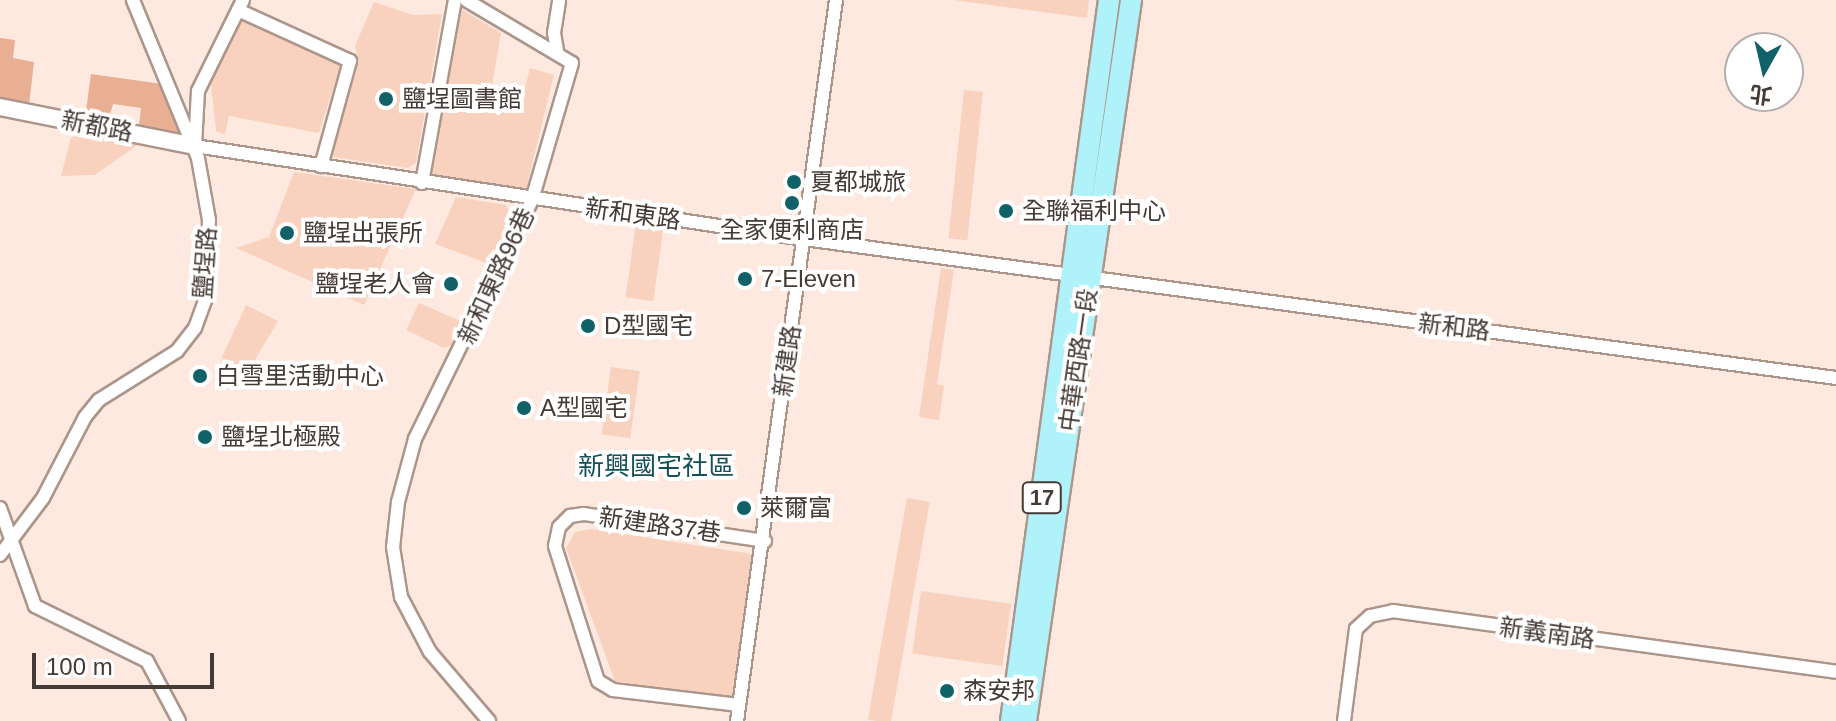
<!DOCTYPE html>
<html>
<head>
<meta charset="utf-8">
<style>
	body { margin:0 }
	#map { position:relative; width:1836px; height:721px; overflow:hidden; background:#fde9e0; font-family:Arial,"Noto Sans TC",sans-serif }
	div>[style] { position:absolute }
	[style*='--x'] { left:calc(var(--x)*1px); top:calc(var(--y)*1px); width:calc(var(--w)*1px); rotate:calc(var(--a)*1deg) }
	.green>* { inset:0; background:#f9d2bf; transform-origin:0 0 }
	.forest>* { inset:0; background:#e9af92 }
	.roads { filter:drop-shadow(2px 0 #ac968b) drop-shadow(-2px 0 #ac968b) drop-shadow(0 2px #ac968b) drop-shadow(0 -2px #ac968b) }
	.minor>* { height:12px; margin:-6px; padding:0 6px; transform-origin:6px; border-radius:6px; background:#fff }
	.tertiary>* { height:16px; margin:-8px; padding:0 8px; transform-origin:8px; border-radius:8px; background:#fff }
	.primary>* { height:20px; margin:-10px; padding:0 10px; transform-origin:10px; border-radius:10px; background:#aff2fa }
	.dots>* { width:22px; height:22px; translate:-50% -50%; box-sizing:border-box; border:4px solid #fff; border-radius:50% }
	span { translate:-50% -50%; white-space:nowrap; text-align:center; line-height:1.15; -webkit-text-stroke:8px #fff; paint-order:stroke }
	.shield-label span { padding:2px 6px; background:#fff; border:2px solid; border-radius:6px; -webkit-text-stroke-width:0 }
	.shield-label { font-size:22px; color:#443a36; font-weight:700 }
	.poi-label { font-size:24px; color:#443a36 }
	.left { translate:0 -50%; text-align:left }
	.right { translate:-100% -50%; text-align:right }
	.street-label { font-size:24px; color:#443a36 }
	.neighbourhood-label { font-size:26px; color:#145057 }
	.north { position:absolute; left:1724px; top:32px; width:80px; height:80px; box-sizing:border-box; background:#fff; border:2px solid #b4b0af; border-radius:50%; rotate:188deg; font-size:22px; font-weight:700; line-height:32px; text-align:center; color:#443a36 }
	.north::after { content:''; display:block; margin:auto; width:28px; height:36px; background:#116169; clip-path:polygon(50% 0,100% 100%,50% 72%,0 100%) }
	.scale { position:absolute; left:32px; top:653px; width:182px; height:36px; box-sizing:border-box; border:4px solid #443a36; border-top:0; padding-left:10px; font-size:24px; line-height:28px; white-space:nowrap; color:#443a36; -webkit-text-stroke:6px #fff; paint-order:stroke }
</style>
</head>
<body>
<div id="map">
	<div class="green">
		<div style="clip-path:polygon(954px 0,1089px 0,1087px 18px)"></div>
		<div style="clip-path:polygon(374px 2px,413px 15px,442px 14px,416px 163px,408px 168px,332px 157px,359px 61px,355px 46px)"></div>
		<div style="clip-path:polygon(458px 7px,501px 33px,491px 91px,522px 99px,530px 68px,554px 75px,525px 193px,425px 179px)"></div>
		<div style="clip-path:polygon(238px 14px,341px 64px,319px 133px,229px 116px,225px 135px,216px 131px,211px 85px)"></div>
		<div style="left:964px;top:90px;width:19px;height:149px;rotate:6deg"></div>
		<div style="clip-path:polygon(74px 126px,143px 141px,95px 175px,61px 176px)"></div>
		<div style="clip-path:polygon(294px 172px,416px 189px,364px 305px,236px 248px,269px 237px)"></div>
		<div style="clip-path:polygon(456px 197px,506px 205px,513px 219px,492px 265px,435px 244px)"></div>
		<div style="left:636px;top:223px;width:28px;height:75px;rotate:8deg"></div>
		<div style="clip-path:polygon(941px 268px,954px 270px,937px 384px,944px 386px,939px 420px,919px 417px)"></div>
		<div style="clip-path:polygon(419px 303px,463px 322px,454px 344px,444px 348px,406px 330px)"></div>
		<div style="clip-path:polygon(246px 305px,278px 321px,249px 370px,221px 359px)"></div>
		<div style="left:611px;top:367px;width:29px;height:68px;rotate:8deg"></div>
		<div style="left:907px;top:498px;width:23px;height:225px;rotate:10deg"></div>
		<div style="clip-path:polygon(591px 529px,759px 555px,737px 699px,615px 681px,566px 548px,575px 532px)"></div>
		<div style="left:921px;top:591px;width:91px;height:63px;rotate:8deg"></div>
	</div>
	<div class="forest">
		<div style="clip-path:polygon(0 38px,15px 40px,13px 58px,34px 62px,29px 105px,0 98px)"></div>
		<div style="clip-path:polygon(91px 74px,162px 84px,180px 135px,139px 126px,141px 108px,113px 104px,108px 122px,85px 118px)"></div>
	</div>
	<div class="roads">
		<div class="minor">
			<div style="--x:243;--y:0;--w:102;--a:116.3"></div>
			<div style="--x:198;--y:91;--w:55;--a:93.1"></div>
			<div style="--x:195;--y:146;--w:616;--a:8.68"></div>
			<div style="--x:804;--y:239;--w:1041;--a:7.67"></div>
			<div style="--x:466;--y:0;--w:123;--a:30.7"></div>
			<div style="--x:572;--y:63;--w:143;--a:106.3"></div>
			<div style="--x:532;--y:200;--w:266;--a:116.1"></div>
			<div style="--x:415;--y:439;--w:65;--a:105.1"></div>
			<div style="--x:398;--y:502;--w:45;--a:96.3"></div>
			<div style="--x:393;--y:547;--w:51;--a:80.9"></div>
			<div style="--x:401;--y:597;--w:62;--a:62.2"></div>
			<div style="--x:430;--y:652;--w:91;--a:49.5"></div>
			<div style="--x:238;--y:10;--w:123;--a:24.5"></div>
			<div style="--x:350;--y:61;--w:109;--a:105.4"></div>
			<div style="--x:557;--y:50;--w:17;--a:-100"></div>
			<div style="--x:554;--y:33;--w:33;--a:-81"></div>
			<div style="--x:422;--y:183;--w:186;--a:-79.8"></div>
			<div style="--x:0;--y:508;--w:104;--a:70.3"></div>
			<div style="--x:35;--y:606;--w:125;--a:26.2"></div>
			<div style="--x:147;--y:661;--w:68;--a:61.9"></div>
			<div style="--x:0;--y:555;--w:71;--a:-53"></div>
			<div style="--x:43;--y:498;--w:91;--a:-62.6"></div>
			<div style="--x:85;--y:417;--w:22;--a:-51"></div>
			<div style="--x:99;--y:400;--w:92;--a:-32.1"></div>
			<div style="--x:177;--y:351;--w:29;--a:-52"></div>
			<div style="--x:195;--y:328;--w:32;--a:-70"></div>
			<div style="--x:206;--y:298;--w:78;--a:-87.8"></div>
			<div style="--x:209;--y:220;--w:63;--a:-100.1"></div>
			<div style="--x:198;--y:158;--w:171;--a:-112.4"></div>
			<div style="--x:739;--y:705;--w:127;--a:-173.2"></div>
			<div style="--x:613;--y:690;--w:17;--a:-149"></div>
			<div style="--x:598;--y:681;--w:142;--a:-107.7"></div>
			<div style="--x:555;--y:546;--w:19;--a:-78"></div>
			<div style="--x:559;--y:527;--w:16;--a:-45"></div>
			<div style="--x:570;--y:516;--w:14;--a:-8"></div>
			<div style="--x:584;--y:514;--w:183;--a:8.5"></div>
			<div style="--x:737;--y:721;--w:728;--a:-82.18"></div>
			<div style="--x:1344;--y:721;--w:93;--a:-82.6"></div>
			<div style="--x:1356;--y:629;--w:19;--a:-43"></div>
			<div style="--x:1370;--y:616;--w:24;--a:-12"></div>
			<div style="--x:1393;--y:611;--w:447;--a:7.8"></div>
		</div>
		<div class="tertiary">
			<div style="--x:0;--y:107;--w:199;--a:11.3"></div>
		</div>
		<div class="primary">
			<div style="--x:1011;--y:721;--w:728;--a:-82.26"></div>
			<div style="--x:1026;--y:721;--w:729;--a:-81.71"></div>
		</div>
	</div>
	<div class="dots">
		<div style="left:386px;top:99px;background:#116169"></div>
		<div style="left:794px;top:182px;background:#116169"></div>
		<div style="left:792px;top:203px;background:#116169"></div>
		<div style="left:1006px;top:211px;background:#116169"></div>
		<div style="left:287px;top:233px;background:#116169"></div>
		<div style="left:745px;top:279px;background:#116169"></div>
		<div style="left:451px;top:284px;background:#116169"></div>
		<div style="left:588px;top:326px;background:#116169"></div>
		<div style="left:200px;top:376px;background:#116169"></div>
		<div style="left:524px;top:408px;background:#116169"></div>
		<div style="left:205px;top:437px;background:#116169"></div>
		<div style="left:744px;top:508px;background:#116169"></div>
		<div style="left:947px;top:691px;background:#116169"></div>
	</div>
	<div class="shield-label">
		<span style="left:1042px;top:498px">17</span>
	</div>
	<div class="poi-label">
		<span class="left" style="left:402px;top:99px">鹽埕圖書館</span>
		<span class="left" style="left:810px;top:182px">夏都城旅</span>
		<span class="left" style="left:1022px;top:211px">全聯福利中心</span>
		<span style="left:792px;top:230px">全家便利商店</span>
		<span class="left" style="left:303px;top:233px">鹽埕出張所</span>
		<span class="left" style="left:761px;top:279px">7-Eleven</span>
		<span class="right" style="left:435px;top:284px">鹽埕老人會</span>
		<span class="left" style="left:604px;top:326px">D型國宅</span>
		<span class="left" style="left:216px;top:376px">白雪里活動中心</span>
		<span class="left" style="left:540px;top:408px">A型國宅</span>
		<span class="left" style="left:221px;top:437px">鹽埕北極殿</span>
		<span class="left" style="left:760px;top:508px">萊爾富</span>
		<span class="left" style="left:963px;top:691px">森安邦</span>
	</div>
	<div class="street-label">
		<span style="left:97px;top:126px;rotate:11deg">新都路</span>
		<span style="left:633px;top:214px;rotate:8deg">新和東路</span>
		<span style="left:205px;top:263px;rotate:-86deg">鹽埕路</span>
		<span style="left:496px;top:276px;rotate:-65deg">新和東路96巷</span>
		<span style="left:1454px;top:327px;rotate:7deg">新和路</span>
		<span style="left:1078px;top:360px;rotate:-82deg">中華西路一段</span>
		<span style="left:787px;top:361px;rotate:-82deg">新建路</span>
		<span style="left:660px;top:525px;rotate:8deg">新建路37巷</span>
		<span style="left:1547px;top:633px;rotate:8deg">新義南路</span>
	</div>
	<div class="neighbourhood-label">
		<span style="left:656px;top:467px">新興國宅社區</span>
	</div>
	<div class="north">北</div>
	<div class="scale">100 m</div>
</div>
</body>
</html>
